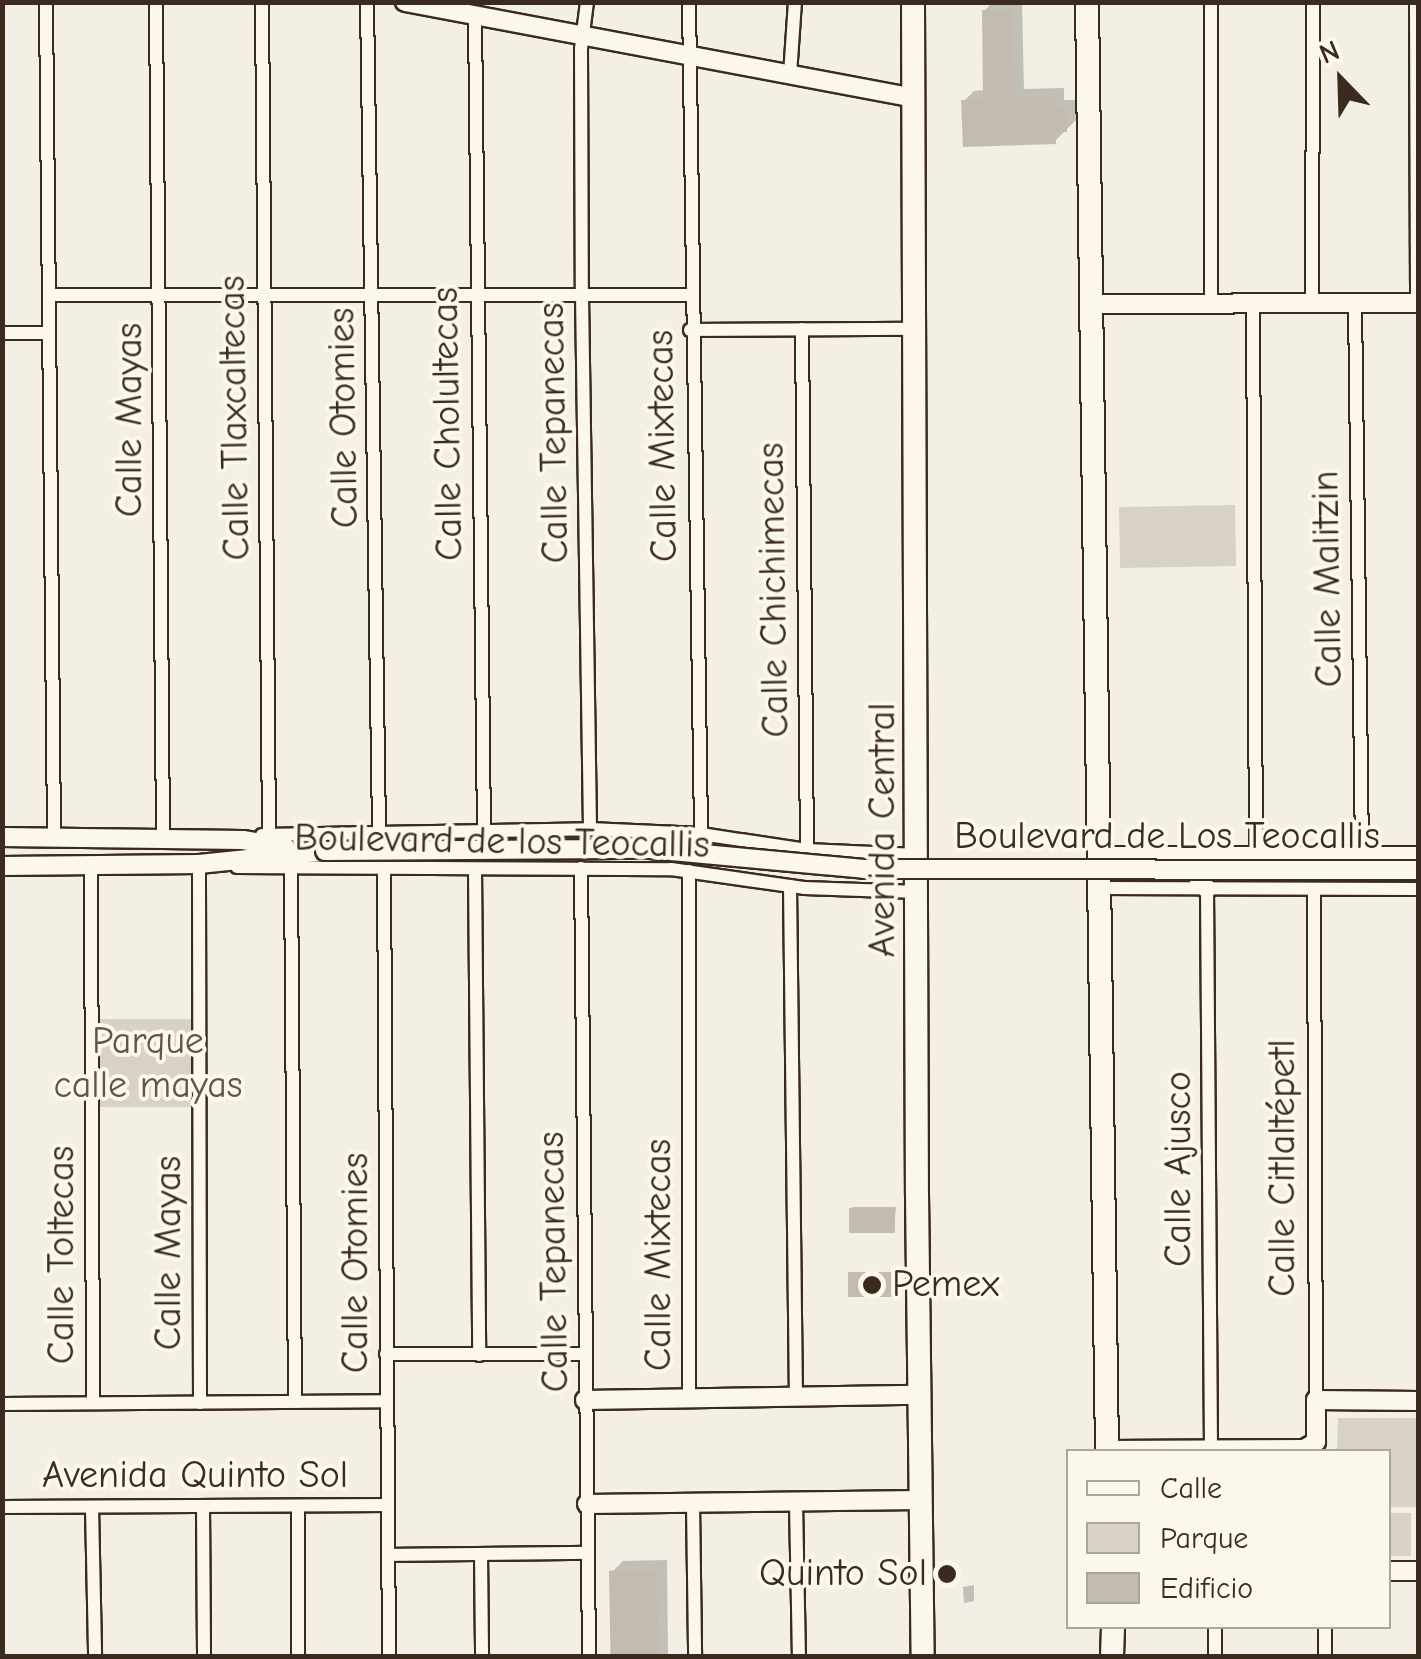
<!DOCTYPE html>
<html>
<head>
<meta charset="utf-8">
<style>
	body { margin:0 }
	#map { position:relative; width:1421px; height:1659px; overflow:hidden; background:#f3efe4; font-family:"Comic Neue",sans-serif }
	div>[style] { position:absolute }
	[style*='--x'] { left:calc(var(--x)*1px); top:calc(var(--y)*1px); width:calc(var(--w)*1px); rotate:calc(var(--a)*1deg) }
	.green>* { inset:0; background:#d8d1c6; transform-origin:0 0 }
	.shadow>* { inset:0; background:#0003 }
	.building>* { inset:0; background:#c3bbb0; transform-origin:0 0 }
	.roads { filter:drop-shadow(2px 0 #3b2a1e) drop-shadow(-2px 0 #3b2a1e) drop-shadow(0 2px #3b2a1e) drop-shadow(0 -2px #3b2a1e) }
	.street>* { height:12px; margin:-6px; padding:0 6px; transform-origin:6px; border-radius:6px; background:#fbf7ec }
	.secondary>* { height:18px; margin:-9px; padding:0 9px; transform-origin:9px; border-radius:9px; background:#fbf7ec }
	.highway>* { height:22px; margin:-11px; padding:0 11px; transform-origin:11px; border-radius:11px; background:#fbf7ec }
	.bridges { filter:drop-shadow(2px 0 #3b2a1e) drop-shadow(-2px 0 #3b2a1e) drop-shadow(0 2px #3b2a1e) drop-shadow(0 -2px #3b2a1e) }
	.secondary-bridge>* { height:18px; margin:-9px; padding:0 9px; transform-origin:9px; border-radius:9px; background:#fbf7ec }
	.dots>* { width:28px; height:28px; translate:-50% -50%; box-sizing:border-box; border:5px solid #fbf7ec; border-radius:50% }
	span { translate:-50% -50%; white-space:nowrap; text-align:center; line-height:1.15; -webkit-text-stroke:8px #fbf7ec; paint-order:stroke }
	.street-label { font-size:38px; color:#3b2a1e }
	.park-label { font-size:38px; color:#625448 }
	.poi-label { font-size:38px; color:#3b2a1e }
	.left { translate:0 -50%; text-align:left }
	.right { translate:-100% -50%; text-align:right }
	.frame { position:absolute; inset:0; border:5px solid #3b2a1e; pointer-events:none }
	.legend { position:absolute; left:1066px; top:1449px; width:325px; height:180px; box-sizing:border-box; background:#fbf7ec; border:2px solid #aea59a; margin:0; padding:12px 18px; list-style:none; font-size:30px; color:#3b2a1e }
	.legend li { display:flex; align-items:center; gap:20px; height:50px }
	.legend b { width:50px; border:2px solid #aea59a }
	.north { position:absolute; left:1291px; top:30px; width:100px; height:100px; -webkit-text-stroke:8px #fbf7ec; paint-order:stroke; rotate:337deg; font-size:28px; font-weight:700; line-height:40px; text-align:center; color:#3b2a1e }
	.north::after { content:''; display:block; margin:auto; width:35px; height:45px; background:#3b2a1e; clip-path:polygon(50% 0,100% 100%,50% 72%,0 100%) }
</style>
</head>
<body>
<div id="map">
	<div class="green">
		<div style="left:1235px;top:505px;width:61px;height:116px;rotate:89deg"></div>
		<div style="left:193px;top:1019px;width:88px;height:99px;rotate:90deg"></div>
		<div style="clip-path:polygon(1338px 1418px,1418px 1418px,1418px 1507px,1389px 1507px,1388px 1452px,1337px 1451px)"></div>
		<div style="left:1389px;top:1513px;width:22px;height:43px"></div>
	</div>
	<div class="shadow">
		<div style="clip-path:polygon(993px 2px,1022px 2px,1024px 89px,1064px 88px,1064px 100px,1075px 100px,1076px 120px,1055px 141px,964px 101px,974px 91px,985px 90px,984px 11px)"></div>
		<div style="clip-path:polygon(896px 1207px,894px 1230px,851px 1209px,853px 1207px)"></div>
		<div style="clip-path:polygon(667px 1560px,668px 1656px,613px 1656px,612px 1572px,623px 1561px)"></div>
		<div style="clip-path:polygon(974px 1585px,974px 1601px,964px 1603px,963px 1587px)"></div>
	</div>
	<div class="building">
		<div style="clip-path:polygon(982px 10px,1013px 10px,1015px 98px,1055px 97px,1055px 109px,1066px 108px,1067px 132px,1056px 133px,1056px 144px,963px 147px,961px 100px,983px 99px)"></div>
		<div style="left:849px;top:1208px;width:46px;height:25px"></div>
		<div style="left:848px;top:1272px;width:48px;height:25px"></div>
		<div style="left:657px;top:1570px;width:86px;height:48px;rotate:89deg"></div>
	</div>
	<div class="roads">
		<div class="street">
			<div style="--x:46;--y:2;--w:836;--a:89.45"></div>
			<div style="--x:156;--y:2;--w:836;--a:89.52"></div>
			<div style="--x:262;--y:2;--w:831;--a:89.52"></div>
			<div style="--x:367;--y:2;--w:831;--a:89.17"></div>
			<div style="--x:587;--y:2;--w:47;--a:97.3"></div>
			<div style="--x:581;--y:49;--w:246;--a:89.8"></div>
			<div style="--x:582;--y:295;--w:534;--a:89.14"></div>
			<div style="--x:689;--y:2;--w:832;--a:89.17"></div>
			<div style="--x:1211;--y:2;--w:300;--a:90"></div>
			<div style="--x:1416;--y:2;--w:301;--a:89.8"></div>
			<div style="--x:475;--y:15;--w:816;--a:89.37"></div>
			<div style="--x:790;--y:75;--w:73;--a:-86.1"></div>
			<div style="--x:49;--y:295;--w:641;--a:0"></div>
			<div style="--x:1253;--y:301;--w:552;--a:89.69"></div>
			<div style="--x:1312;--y:302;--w:300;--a:-89.8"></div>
			<div style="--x:1355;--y:303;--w:551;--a:89.27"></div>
			<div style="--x:802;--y:329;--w:521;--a:89.45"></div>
			<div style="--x:690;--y:330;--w:224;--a:-0.3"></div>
			<div style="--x:2;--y:333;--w:47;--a:0"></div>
			<div style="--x:262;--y:835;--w:328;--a:-1"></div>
			<div style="--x:590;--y:829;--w:111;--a:2.6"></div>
			<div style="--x:701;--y:834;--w:107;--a:8.6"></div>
			<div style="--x:807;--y:850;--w:111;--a:2.6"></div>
			<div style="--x:1099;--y:853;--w:319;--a:0"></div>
			<div style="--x:91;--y:867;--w:536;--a:89.79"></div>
			<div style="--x:237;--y:867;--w:434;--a:0.3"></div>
			<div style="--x:671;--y:869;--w:134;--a:8.1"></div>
			<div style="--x:804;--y:888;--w:115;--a:2"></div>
			<div style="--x:581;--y:868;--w:788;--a:89.42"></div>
			<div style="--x:384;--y:869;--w:787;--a:89.64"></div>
			<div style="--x:475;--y:869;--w:486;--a:89.5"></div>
			<div style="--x:291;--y:870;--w:532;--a:89.57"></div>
			<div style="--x:689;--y:871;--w:529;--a:90"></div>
			<div style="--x:790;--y:886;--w:513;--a:89.33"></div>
			<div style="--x:1099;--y:888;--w:319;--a:0.2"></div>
			<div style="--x:1207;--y:889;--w:561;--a:89.59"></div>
			<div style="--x:1314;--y:889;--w:511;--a:89.78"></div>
			<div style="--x:386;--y:1354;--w:199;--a:0"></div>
			<div style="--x:200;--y:1403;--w:539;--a:-90.11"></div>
			<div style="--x:199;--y:864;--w:3;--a:0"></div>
			<div style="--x:2;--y:1404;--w:384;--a:-0.4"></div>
			<div style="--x:796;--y:1503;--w:153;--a:88.9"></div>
			<div style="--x:693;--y:1504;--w:152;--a:89.2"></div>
			<div style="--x:2;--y:1507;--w:386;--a:-0.3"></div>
			<div style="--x:92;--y:1507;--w:149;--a:88.8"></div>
			<div style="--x:203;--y:1507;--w:149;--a:89.6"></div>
			<div style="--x:298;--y:1507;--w:149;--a:90"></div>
			<div style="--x:481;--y:1554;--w:102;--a:89.4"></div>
			<div style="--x:388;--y:1555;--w:200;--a:-0.6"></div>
			<div style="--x:1215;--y:1626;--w:30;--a:90"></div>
			<div style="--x:1325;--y:1626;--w:30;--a:90"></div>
		</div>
		<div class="secondary">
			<div style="--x:405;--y:2;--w:519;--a:10.66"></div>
			<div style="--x:1090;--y:304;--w:328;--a:-0.2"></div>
			<div style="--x:2;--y:837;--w:241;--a:0.7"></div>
			<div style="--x:243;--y:840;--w:43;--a:9.5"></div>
			<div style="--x:2;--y:866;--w:197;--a:-0.6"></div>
			<div style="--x:199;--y:864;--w:127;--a:-5.9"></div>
			<div style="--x:1207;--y:889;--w:12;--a:-132"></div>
			<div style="--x:1199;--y:880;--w:20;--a:-90"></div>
			<div style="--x:1199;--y:860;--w:11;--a:-38"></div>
			<div style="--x:585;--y:1400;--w:333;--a:-0.9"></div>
			<div style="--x:1107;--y:1450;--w:197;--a:-0.3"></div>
			<div style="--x:1304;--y:1449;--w:14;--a:-30"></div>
			<div style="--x:1316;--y:1442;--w:42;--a:-90"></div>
			<div style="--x:1316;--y:1400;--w:102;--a:0.6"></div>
			<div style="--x:587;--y:1504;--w:333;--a:-0.7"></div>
			<div style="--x:1388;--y:1571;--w:30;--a:0"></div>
		</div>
		<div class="highway">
			<div style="--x:913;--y:2;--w:1193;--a:89.81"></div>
			<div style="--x:917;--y:1195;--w:461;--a:89.3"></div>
			<div style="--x:1087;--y:2;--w:1450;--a:89.21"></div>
			<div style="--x:1112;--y:1656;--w:30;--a:-88"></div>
		</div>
	</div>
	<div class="bridges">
		<div class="secondary-bridge">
			<div style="--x:325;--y:851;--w:325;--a:-0.4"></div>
			<div style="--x:650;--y:849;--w:215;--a:5.3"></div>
			<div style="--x:864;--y:869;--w:554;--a:0.1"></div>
		</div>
	</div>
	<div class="dots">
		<div style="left:872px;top:1285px;background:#3b2a1e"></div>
		<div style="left:947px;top:1574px;background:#3b2a1e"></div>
	</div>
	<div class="street-label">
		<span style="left:235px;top:418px;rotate:-91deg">Calle Tlaxcaltecas</span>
		<span style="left:344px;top:418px;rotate:-91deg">Calle Otomies</span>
		<span style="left:130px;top:420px;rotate:-90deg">Calle Mayas</span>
		<span style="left:448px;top:424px;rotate:-91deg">Calle Cholultecas</span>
		<span style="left:554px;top:433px;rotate:-91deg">Calle Tepanecas</span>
		<span style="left:663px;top:446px;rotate:-91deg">Calle Mixtecas</span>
		<span style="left:1328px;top:579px;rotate:-91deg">Calle Malitzin</span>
		<span style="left:774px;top:590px;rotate:-91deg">Calle Chichimecas</span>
		<span style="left:883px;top:830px;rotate:-90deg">Avenida Central</span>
		<span style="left:1167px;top:837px">Boulevard de Los Teocallis</span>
		<span style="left:502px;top:842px;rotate:1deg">Boulevard de los Teocallis</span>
		<span style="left:1283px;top:1168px;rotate:-90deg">Calle Citlaltépetl</span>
		<span style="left:1179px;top:1169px;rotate:-90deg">Calle Ajusco</span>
		<span style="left:169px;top:1253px;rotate:-90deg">Calle Mayas</span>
		<span style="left:62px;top:1255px;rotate:-90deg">Calle Toltecas</span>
		<span style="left:659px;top:1255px;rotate:-90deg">Calle Mixtecas</span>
		<span style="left:554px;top:1262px;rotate:-91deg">Calle Tepanecas</span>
		<span style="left:356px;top:1263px;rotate:-90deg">Calle Otomies</span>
		<span style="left:195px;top:1476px">Avenida Quinto Sol</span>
	</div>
	<div class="park-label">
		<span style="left:148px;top:1064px">Parque<br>calle mayas</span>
	</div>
	<div class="poi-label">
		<span class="left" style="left:892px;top:1285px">Pemex</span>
		<span class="right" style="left:927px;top:1574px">Quinto Sol</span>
	</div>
	<div class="frame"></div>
	<ul class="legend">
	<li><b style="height:12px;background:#fbf7ec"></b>Calle</li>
	<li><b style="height:28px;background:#d8d1c6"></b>Parque</li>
	<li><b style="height:28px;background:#c3bbb0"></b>Edificio</li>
	</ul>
	<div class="north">N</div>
</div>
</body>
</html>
